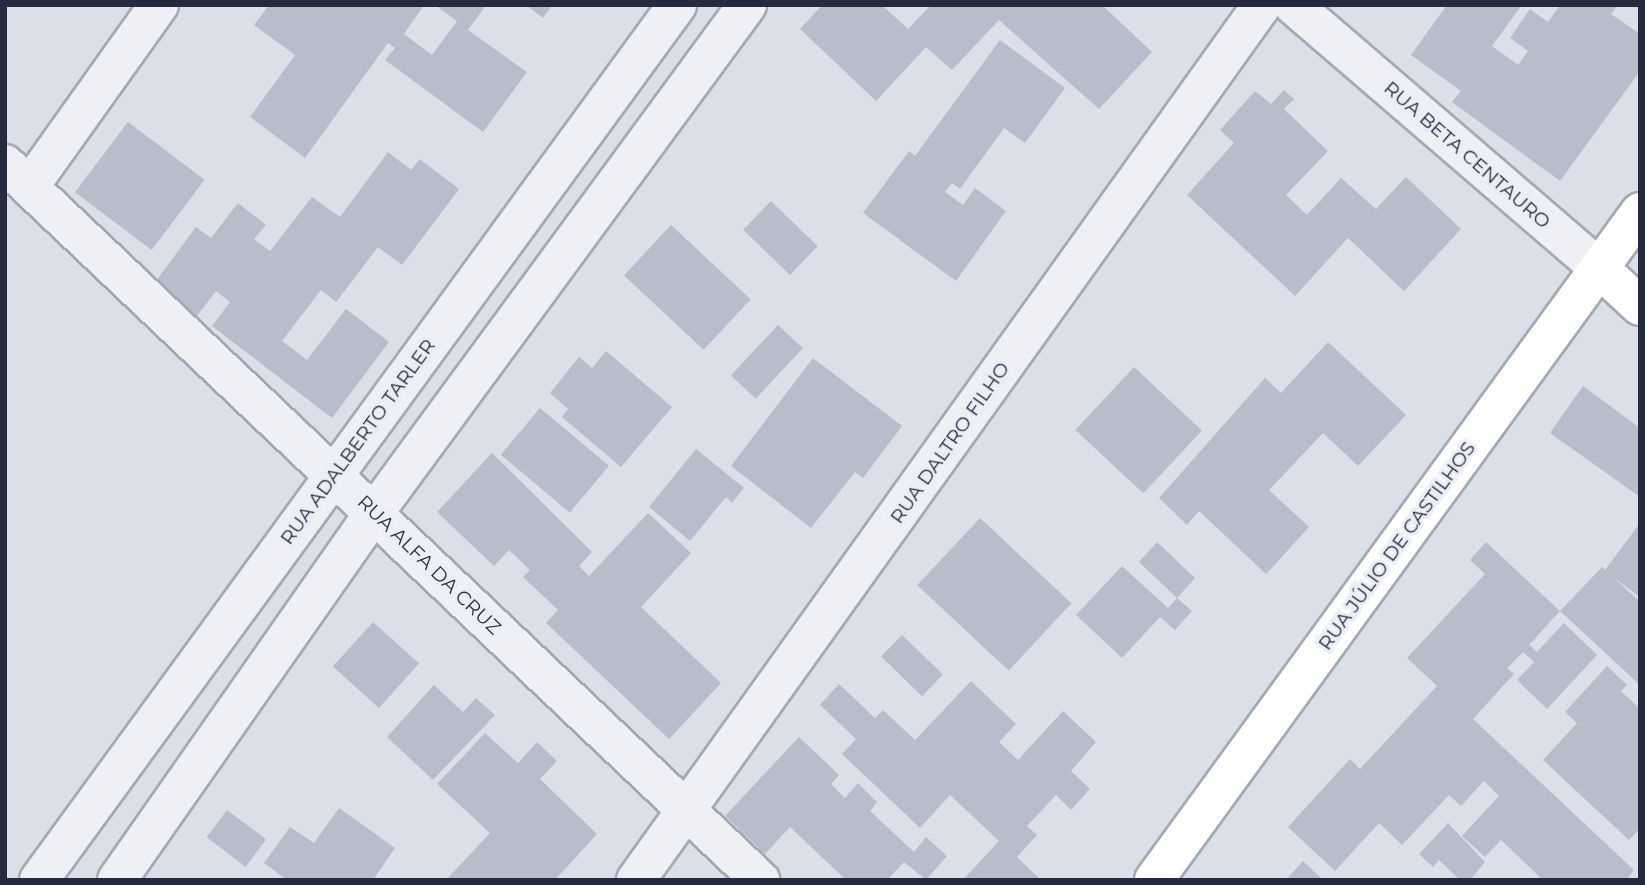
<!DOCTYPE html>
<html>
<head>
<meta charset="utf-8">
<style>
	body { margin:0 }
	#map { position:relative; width:1645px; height:885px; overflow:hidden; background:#dbdfe8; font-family:Montserrat,sans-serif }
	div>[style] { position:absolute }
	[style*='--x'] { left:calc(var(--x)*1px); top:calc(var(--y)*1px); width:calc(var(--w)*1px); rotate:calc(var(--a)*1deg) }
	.building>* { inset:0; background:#b8bdcb; transform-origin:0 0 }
	.roads { filter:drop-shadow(2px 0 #a4a9b5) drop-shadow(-2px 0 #a4a9b5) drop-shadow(0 2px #a4a9b5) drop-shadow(0 -2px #a4a9b5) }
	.street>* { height:38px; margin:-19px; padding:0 19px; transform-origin:19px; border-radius:19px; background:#eef0f6 }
	.secondary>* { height:38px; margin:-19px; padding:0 19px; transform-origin:19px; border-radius:19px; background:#fff }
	span { translate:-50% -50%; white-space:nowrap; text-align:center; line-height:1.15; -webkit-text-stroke:7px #ebeef5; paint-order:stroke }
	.street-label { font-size:19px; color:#242b3f }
	.frame { position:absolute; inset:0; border:7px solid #242b3f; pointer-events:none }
</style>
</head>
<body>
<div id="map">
	<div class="building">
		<div style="clip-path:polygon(269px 5px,424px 5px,404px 34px,432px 55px,457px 21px,435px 5px,486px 5px,468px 30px,527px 72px,483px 132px,385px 60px,395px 48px,388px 43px,305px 158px,250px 117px,295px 55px,254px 25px)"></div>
		<div style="clip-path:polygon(526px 5px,552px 5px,543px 18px)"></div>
		<div style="clip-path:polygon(822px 5px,882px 5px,908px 29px,931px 5px,1102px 5px,1152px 52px,1099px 109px,999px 20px,952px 70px,926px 47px,876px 101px,800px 29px)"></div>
		<div style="clip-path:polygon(1447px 5px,1522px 5px,1492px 46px,1518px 65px,1528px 51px,1510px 38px,1530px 9px,1548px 22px,1560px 5px,1618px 5px,1611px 14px,1640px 34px,1640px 71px,1560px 181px,1452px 102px,1461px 91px,1411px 55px)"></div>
		<div style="clip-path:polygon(1000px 40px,1065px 88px,1025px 143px,1004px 128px,960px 189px,952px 183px,945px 192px,963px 205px,975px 188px,1006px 211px,956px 281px,863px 213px,909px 151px,915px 156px)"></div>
		<div style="clip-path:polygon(1284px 90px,1294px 99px,1284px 109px,1328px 151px,1286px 195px,1307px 215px,1341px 178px,1376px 209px,1406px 177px,1461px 229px,1404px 291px,1348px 238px,1295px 296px,1187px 195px,1234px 143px,1220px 130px,1255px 91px,1271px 104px)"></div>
		<div style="left:128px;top:122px;width:96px;height:88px;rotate:37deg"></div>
		<div style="clip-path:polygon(388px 152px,411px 170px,420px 159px,459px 189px,402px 265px,378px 247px,336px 302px,321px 290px,282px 341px,307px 360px,346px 309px,389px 342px,332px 418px,212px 326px,230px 302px,216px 291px,196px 317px,153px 285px,196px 227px,211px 238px,238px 203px,266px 225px,254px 239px,270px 251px,312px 197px,340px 217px)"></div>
		<div style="left:771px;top:201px;width:65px;height:40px;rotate:44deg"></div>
		<div style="left:671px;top:225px;width:109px;height:69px;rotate:43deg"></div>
		<div style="left:778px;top:325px;width:34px;height:69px;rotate:43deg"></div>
		<div style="clip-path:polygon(1328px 342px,1406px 415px,1358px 466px,1323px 433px,1269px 490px,1309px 527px,1266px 574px,1199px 511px,1187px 525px,1159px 498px,1265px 378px,1281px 393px)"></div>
		<div style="clip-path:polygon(606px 351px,672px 407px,621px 467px,562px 417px,568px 409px,550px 393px,579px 357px,592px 368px)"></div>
		<div style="clip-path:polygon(813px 358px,902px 426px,863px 478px,855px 472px,811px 528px,731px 466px)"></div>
		<div style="left:1134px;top:367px;width:93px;height:86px;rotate:43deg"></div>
		<div style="clip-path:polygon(1583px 386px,1640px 428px,1640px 497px,1550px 433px)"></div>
		<div style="left:540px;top:408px;width:90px;height:61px;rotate:40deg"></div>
		<div style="clip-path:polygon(696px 449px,744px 488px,732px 503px,726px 497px,690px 541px,649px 507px)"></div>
		<div style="clip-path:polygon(492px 453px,592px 552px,579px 566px,589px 576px,648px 513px,691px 553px,641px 607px,721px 683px,669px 739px,546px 623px,558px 610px,523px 577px,530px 570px,509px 550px,494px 566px,437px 512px)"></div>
		<div style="left:980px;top:518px;width:125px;height:92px;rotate:43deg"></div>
		<div style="clip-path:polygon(1640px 523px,1640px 597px,1613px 577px,1640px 602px,1640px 685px,1560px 611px,1602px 567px,1605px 570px)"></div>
		<div style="clip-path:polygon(1157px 542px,1195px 578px,1177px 598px,1192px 611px,1175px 630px,1160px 617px,1122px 658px,1076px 615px,1122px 566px,1168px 608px,1177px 598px,1139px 562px)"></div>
		<div style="clip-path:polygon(1486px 542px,1560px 611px,1529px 645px,1537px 652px,1564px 623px,1597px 655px,1547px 709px,1517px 680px,1534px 662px,1523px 652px,1507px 668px,1514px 674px,1473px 719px,1634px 870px,1626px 880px,1543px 880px,1501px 840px,1485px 857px,1462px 836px,1499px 796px,1484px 781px,1461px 806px,1449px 795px,1402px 845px,1379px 823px,1335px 871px,1288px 827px,1350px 759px,1360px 769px,1437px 686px,1407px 658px,1485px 574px,1470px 560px)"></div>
		<div style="left:373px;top:622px;width:62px;height:60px;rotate:42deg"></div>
		<div style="left:902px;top:635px;width:57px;height:30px;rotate:44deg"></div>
		<div style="clip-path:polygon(1607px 666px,1627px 685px,1621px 691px,1640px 709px,1640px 828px,1629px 840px,1543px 760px,1577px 723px,1565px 712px)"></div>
		<div style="clip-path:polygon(971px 681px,1016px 724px,999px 742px,1018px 760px,1063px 711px,1096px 742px,1071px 771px,1090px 789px,1071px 810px,1056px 795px,1027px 826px,1037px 835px,1017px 857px,1041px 880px,963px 880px,999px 841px,950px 795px,920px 828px,842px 754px,856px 739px,820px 705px,839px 684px,875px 718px,883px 710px,915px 740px)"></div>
		<div style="clip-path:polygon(434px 685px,463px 712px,476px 698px,495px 715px,433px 780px,387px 737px)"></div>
		<div style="clip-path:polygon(485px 733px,518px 763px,537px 742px,557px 761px,540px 779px,597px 834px,555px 880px,446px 880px,490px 833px,437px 784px)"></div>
		<div style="clip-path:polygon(799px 737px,839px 775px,831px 784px,845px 798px,858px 783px,877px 802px,870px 811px,914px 852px,926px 837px,947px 856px,926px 880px,904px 862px,887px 880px,846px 880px,790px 827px,765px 854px,725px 816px)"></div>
		<div style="clip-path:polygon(339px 808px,395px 848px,373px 880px,287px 880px,264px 863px,290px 827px,314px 843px)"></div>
		<div style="left:227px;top:810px;width:49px;height:34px;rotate:37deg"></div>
		<div style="clip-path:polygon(1448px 823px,1485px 862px,1470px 880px,1460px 880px,1439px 860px,1433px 867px,1419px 854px)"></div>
		<div style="clip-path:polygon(1303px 861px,1323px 880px,1286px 880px)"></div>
	</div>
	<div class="roads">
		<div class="street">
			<div style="--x:1293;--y:5;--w:403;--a:40.7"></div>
			<div style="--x:5;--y:164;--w:1041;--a:43.48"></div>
			<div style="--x:29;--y:187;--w:224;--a:-54.5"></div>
			<div style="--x:39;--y:880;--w:1083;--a:-53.9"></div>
			<div style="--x:117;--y:880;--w:448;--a:-55"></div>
			<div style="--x:374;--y:513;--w:630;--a:-53.71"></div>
			<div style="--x:636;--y:880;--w:1076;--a:-54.42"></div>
		</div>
		<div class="secondary">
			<div style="--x:1599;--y:268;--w:56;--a:42.8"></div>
			<div style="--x:1154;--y:880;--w:826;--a:-53.96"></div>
		</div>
	</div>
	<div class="street-label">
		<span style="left:1467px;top:155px;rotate:41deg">RUA BETA CENTAURO</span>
		<span style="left:358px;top:442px;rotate:-54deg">RUA ADALBERTO TARLER</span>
		<span style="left:950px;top:443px;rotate:-55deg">RUA DALTRO FILHO</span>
		<span style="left:1397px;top:546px;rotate:-54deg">RUA JÚLIO DE CASTILHOS</span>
		<span style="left:429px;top:565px;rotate:44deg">RUA ALFA DA CRUZ</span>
	</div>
	<div class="frame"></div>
</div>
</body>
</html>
